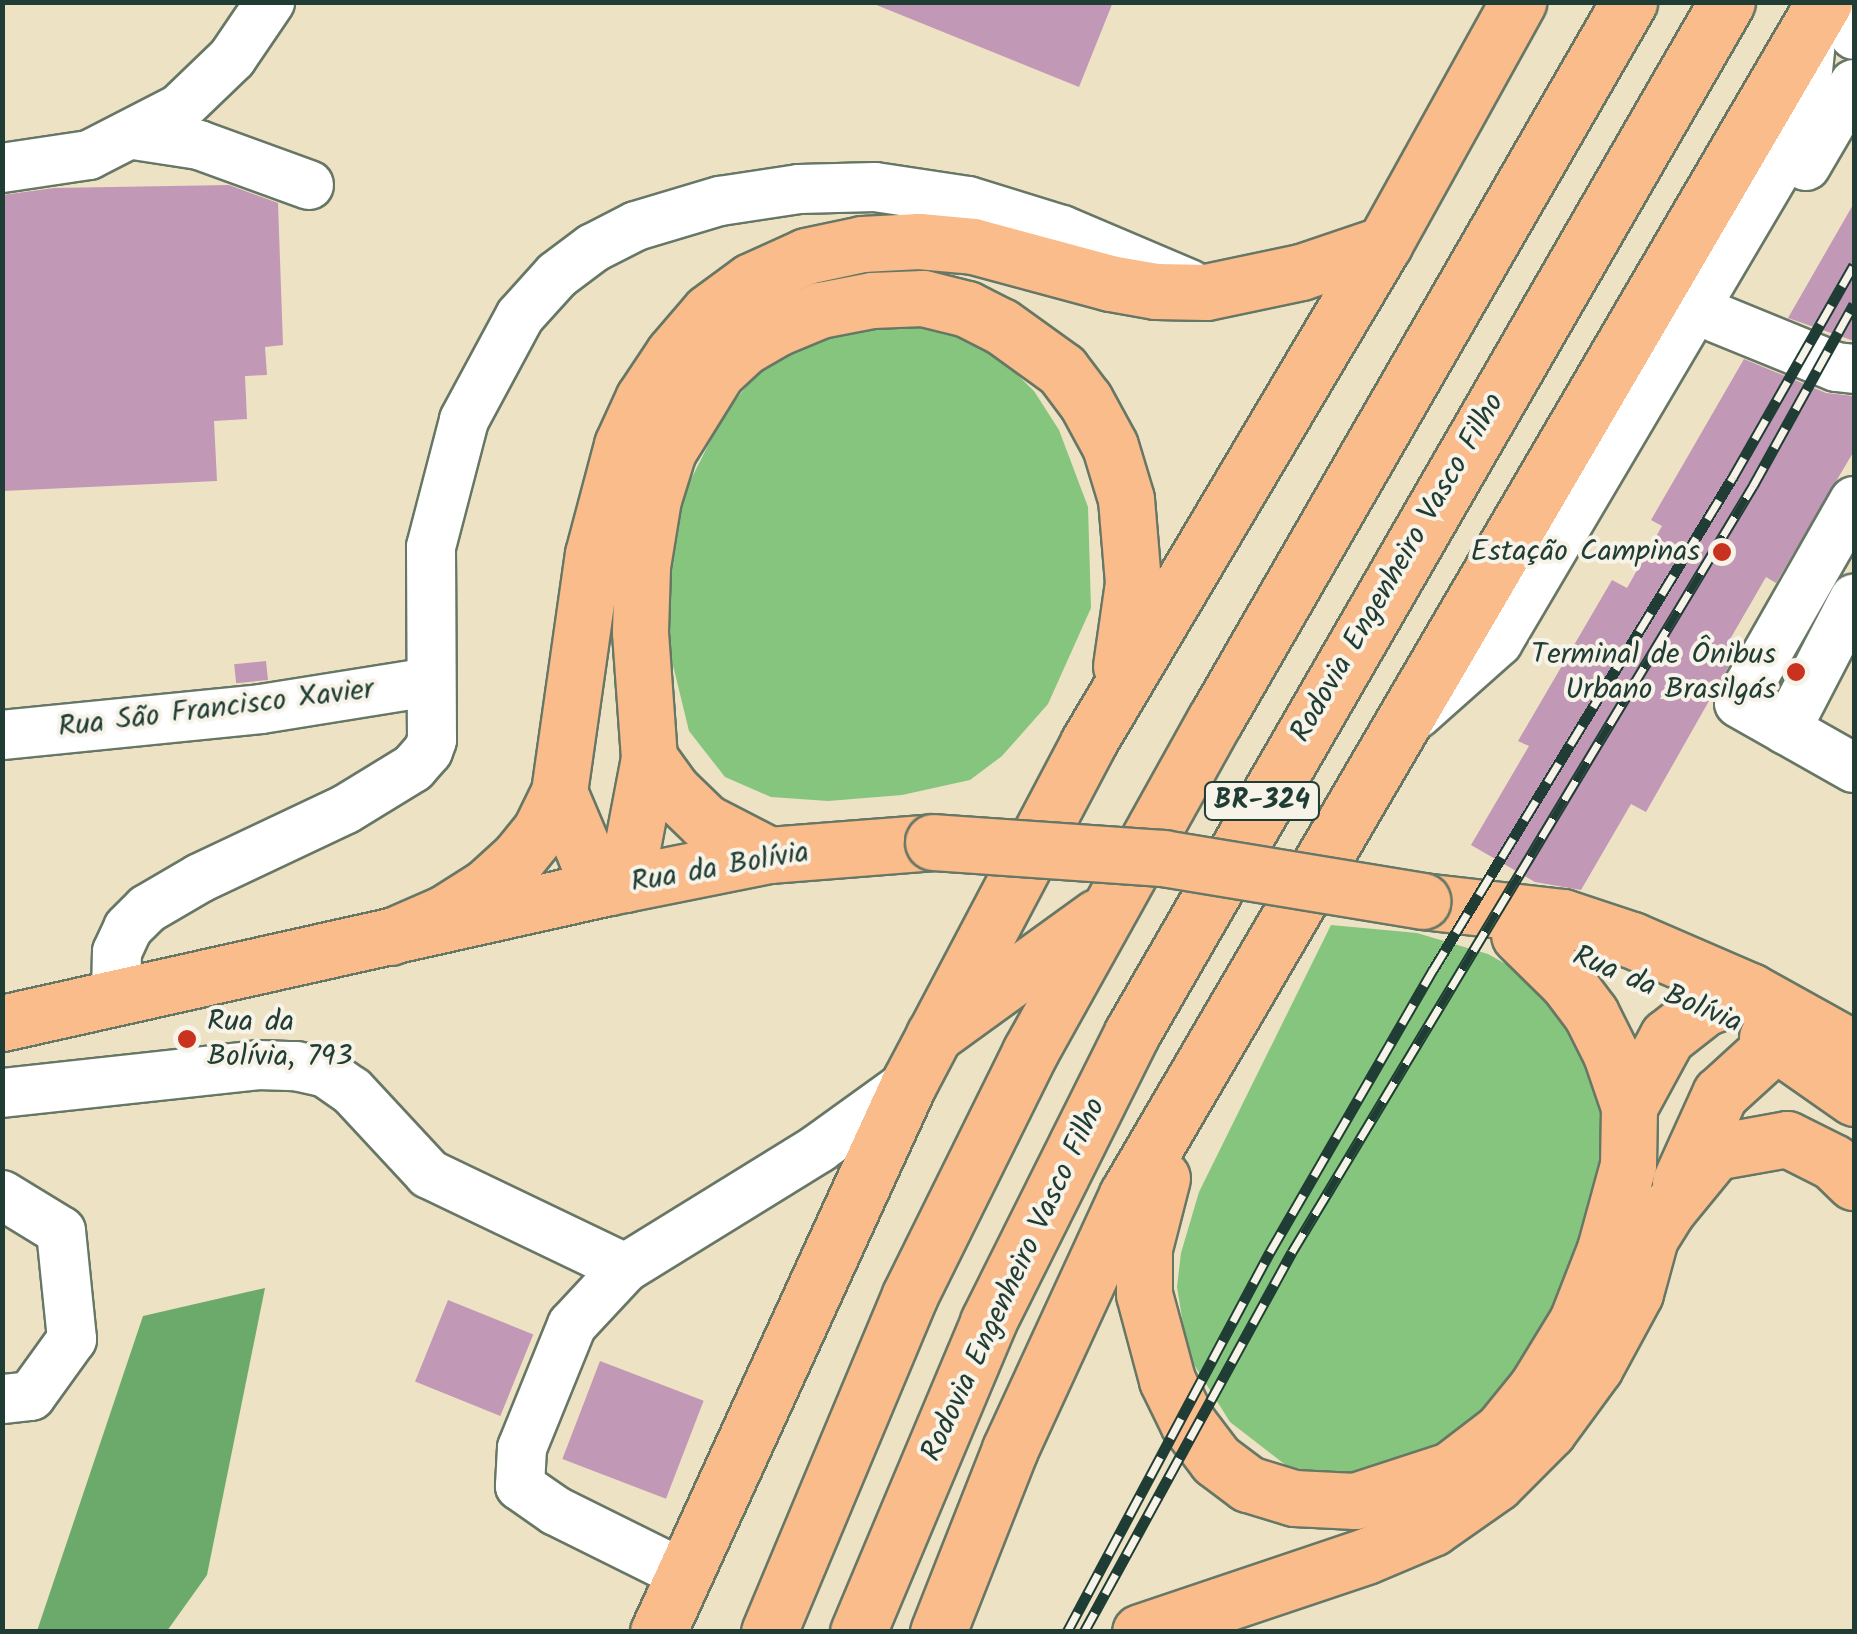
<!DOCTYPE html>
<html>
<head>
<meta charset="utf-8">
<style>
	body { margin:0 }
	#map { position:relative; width:1857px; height:1634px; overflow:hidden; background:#ede2c4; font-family:Kalam,sans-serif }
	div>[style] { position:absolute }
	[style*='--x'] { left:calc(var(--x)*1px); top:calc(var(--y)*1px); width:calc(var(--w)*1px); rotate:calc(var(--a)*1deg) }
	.green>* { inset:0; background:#85c57d }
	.forest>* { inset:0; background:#6caa6c }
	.building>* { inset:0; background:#c298b7; transform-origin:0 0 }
	.roads { filter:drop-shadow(2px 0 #677766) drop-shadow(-2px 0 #677766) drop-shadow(0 2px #677766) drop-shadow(0 -2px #677766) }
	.minor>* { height:48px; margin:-24px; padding:0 24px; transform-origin:24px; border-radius:24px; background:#fff }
	.major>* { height:55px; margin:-27.5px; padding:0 27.5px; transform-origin:27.5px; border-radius:27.5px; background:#f9bc8a }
	.highway>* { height:55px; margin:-27.5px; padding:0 27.5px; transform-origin:27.5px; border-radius:27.5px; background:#f9bc8a }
	.rail>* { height:11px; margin-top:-5.5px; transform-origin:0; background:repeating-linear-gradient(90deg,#f7f3e8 0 22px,#1f3d34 0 44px); box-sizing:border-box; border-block:2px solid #1f3d34 }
	.bridges { filter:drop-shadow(2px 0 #677766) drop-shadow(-2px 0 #677766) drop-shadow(0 2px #677766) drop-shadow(0 -2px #677766) }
	.major-bridge>* { height:55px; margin:-27.5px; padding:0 27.5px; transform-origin:27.5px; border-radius:27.5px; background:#f9bc8a }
	.dots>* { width:28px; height:28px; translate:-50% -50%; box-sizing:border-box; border:5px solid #f7f3e8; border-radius:50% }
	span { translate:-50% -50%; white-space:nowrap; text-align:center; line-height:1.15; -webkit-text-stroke:8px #f7f3e8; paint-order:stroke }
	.shield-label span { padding:2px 8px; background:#f7f3e8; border:2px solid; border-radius:8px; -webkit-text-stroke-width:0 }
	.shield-label { font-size:28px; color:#1f3d34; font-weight:700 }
	.poi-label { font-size:30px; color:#1f3d34 }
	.right { translate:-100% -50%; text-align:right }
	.left { translate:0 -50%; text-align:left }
	.street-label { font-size:30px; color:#1f3d34 }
	.frame { position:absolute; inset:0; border:5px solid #1f3d34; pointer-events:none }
</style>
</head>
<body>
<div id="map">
	<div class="green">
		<div style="clip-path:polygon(933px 324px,998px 356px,1034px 391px,1059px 430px,1088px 507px,1091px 608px,1048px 704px,1002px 756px,970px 780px,902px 795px,828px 801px,771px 797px,725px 777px,689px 731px,671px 657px,668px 574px,681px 499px,724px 414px,767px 361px,840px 325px)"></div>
		<div style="clip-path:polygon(1331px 925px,1417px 933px,1488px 954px,1543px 985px,1608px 1080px,1606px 1177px,1546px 1327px,1511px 1386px,1458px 1437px,1392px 1466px,1356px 1473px,1320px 1473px,1287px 1466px,1230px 1422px,1188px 1355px,1177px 1287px,1181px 1253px,1199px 1192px)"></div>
	</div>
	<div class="forest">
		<div style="clip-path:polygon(265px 1288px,207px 1575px,167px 1631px,37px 1631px,143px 1316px)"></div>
	</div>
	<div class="building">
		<div style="clip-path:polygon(869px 2px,1113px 2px,1079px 87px)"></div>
		<div style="clip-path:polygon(229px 185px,278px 203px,283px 345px,265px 347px,267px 375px,245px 376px,247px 419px,214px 421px,217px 481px,3px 491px,2px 195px,54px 188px)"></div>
		<div style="clip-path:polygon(1854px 203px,1854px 341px,1788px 318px)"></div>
		<div style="clip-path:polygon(1744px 359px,1826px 393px,1854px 396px,1854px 451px,1776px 583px,1766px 577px,1729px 641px,1739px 648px,1646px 812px,1631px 804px,1581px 890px,1535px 882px,1471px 845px,1529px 746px,1518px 741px,1612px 580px,1627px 588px,1662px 526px,1651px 520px)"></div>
		<div style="left:266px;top:661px;width:19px;height:32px;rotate:84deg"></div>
		<div style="left:448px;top:1300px;width:92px;height:88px;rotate:22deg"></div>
		<div style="left:600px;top:1361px;width:111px;height:105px;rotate:21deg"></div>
	</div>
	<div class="roads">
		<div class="minor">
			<div style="--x:1842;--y:2;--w:35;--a:70"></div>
			<div style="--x:134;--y:135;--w:66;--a:8.7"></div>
			<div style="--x:199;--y:145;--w:117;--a:20"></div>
			<div style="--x:1806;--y:166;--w:95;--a:-59.7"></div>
			<div style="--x:2;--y:168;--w:88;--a:-8.5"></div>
			<div style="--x:89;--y:155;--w:101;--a:-27.1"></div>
			<div style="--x:179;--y:109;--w:74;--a:-43.9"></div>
			<div style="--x:232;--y:58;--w:68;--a:-55.8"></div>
			<div style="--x:1716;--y:318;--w:130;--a:22.2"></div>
			<div style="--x:1836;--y:367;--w:18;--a:6"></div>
			<div style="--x:1854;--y:501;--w:232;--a:119.7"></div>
			<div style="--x:1739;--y:703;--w:132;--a:29.5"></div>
			<div style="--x:1417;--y:714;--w:108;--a:-41.6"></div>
			<div style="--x:1498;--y:642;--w:584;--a:-59.44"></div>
			<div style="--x:1795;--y:139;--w:30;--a:-73"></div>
			<div style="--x:1804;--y:110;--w:88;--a:-84.2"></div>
			<div style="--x:1786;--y:730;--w:148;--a:-62.6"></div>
			<div style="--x:2;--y:735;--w:260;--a:-5.7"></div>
			<div style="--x:261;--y:709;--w:170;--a:-9.1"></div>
			<div style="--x:116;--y:998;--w:46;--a:-88.8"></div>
			<div style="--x:117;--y:952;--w:26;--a:-65"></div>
			<div style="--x:128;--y:928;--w:27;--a:-45"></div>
			<div style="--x:147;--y:909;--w:61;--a:-30.3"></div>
			<div style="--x:200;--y:878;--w:161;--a:-25.3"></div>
			<div style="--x:346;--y:809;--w:79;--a:-31.5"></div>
			<div style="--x:413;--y:768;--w:23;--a:-49"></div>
			<div style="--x:428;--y:751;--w:12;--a:-70"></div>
			<div style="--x:432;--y:740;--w:193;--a:-90.3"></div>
			<div style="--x:431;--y:547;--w:131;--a:-75.4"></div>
			<div style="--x:464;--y:420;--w:118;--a:-61.7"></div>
			<div style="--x:520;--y:316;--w:55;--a:-47.9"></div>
			<div style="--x:557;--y:275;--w:45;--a:-36.9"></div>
			<div style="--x:593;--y:248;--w:48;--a:-27.1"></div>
			<div style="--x:636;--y:226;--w:88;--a:-16.6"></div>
			<div style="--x:720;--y:201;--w:80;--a:-8.6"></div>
			<div style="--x:799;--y:189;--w:76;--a:-1.5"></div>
			<div style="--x:875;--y:187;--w:94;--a:8.6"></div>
			<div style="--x:968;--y:201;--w:98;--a:17.1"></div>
			<div style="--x:1062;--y:230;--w:138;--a:23"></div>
			<div style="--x:2;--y:1093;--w:258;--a:-6.2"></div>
			<div style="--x:258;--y:1065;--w:38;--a:2"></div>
			<div style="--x:296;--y:1066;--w:31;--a:13"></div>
			<div style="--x:326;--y:1073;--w:32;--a:35"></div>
			<div style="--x:352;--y:1091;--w:113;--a:47.1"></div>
			<div style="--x:429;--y:1174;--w:217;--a:25.6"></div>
			<div style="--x:2;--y:1195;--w:69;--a:31.4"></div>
			<div style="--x:61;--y:1231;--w:109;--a:84.2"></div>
			<div style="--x:72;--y:1339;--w:70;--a:125.7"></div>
			<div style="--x:31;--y:1396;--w:29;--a:174"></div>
			<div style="--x:681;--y:1573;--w:140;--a:-153.6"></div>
			<div style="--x:556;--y:1511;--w:44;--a:-145.2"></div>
			<div style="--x:520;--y:1486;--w:38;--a:-87"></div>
			<div style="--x:522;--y:1448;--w:133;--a:-67.9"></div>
			<div style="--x:572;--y:1325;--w:78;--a:-47.1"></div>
			<div style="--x:625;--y:1268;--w:228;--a:-31.7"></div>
			<div style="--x:819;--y:1148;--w:111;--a:-35.8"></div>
		</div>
		<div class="major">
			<div style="--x:649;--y:758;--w:39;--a:54"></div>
			<div style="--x:672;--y:790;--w:46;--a:44.1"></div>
			<div style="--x:705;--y:822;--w:72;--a:27.3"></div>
			<div style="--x:559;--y:792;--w:69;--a:67.1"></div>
			<div style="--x:586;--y:856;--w:39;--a:53"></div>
			<div style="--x:625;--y:884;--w:128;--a:-79.2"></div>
			<div style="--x:649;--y:758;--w:127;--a:-94.1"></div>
			<div style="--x:640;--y:631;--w:65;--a:-88.2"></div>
			<div style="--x:642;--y:566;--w:68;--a:-80.7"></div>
			<div style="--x:653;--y:499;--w:50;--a:-72.6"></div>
			<div style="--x:668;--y:451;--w:93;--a:-58.2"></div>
			<div style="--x:717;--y:372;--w:37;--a:-43"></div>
			<div style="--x:744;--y:347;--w:38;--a:-30"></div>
			<div style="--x:777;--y:328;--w:47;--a:-22.7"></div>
			<div style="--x:820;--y:310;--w:53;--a:-10.9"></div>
			<div style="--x:872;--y:300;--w:51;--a:-2.2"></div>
			<div style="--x:923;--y:298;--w:45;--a:14"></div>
			<div style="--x:967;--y:309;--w:38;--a:27"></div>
			<div style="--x:1001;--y:326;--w:75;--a:35.8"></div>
			<div style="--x:1062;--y:370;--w:38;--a:53"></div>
			<div style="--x:1085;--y:400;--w:52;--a:61.5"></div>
			<div style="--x:1110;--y:446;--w:55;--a:73.2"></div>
			<div style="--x:1126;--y:499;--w:84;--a:85.2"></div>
			<div style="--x:1133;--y:583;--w:84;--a:98.2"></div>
			<div style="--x:1422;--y:901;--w:142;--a:6.5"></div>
			<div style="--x:1563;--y:917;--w:73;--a:18.4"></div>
			<div style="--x:1632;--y:940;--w:129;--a:23.4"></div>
			<div style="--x:1750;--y:991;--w:119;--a:29.1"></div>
			<div style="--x:390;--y:937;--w:60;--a:-23.6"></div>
			<div style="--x:445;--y:913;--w:49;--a:-32.4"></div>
			<div style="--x:486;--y:887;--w:43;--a:-42.2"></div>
			<div style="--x:518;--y:858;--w:35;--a:-51"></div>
			<div style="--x:540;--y:831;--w:43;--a:-64"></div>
			<div style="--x:559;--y:792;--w:240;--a:-81.9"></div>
			<div style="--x:593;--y:554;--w:113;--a:-75.1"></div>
			<div style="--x:622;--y:445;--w:51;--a:-65.5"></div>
			<div style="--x:643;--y:399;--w:54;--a:-56.3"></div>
			<div style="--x:673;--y:354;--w:55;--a:-49.4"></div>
			<div style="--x:709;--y:312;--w:52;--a:-36.4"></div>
			<div style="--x:751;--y:281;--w:60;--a:-24.4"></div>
			<div style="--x:806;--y:256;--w:57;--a:-12.1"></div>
			<div style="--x:862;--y:244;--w:57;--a:-3"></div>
			<div style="--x:919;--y:241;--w:54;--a:5.3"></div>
			<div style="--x:973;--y:246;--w:142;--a:15.1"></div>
			<div style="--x:1110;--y:283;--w:47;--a:9.9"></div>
			<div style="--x:1156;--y:291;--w:50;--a:1.1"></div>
			<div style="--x:1206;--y:292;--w:97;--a:-11.9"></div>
			<div style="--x:1301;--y:272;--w:88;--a:-18.6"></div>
			<div style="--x:2;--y:1023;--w:622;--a:-12.63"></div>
			<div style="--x:609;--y:887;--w:163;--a:-11.3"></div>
			<div style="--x:769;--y:855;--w:165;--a:-4.5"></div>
			<div style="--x:1767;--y:1037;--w:106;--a:35"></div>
			<div style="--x:1629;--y:1107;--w:80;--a:-61.5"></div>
			<div style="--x:1667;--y:1037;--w:47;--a:-38.1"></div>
			<div style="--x:1704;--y:1008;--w:49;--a:-20.3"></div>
			<div style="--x:1162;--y:1178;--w:72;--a:104.4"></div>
			<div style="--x:1144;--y:1248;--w:46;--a:90"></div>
			<div style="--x:1144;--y:1294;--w:89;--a:75"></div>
			<div style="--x:1167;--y:1380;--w:48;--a:64"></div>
			<div style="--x:1188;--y:1423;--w:46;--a:52.9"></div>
			<div style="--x:1216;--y:1460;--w:40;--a:37"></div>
			<div style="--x:1248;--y:1484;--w:48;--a:16.9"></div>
			<div style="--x:1294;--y:1498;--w:61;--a:2.8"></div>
			<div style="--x:1355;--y:1501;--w:100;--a:-18.1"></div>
			<div style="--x:1450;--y:1470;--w:64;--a:-37.4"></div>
			<div style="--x:1501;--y:1431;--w:55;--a:-50.9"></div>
			<div style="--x:1536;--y:1388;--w:79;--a:-58.5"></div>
			<div style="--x:1577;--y:1321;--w:77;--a:-68.7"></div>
			<div style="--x:1605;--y:1249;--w:87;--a:-74.7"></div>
			<div style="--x:1628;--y:1165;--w:58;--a:-89"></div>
			<div style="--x:1629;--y:1107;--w:56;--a:-108.8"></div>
			<div style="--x:1611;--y:1054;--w:45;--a:-116.6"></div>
			<div style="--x:1591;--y:1014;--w:40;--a:-127"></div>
			<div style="--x:1567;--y:982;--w:67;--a:-135.6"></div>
			<div style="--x:1680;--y:1182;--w:97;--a:-65.6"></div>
			<div style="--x:1720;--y:1094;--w:77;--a:-42.4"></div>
			<div style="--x:658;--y:1632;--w:604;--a:-65.43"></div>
			<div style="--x:909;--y:1083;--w:384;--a:-62.2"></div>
			<div style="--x:1088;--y:743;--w:580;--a:-59.32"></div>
			<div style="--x:1384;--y:244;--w:277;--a:-61"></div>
			<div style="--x:938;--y:1632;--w:197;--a:-68.5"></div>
			<div style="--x:1010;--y:1449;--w:280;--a:-65.3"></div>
			<div style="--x:1127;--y:1195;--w:1382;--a:-59.7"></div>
			<div style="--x:1140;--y:1632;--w:238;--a:-18.6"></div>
			<div style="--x:1366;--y:1556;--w:72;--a:-23"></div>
			<div style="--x:1432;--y:1528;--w:78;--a:-35.1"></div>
			<div style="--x:1496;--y:1483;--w:74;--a:-45"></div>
			<div style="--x:1548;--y:1431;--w:79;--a:-53.7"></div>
			<div style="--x:1595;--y:1367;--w:84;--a:-61.6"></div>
			<div style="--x:1635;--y:1293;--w:57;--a:-74.7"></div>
			<div style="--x:1650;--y:1238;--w:36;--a:-58"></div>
			<div style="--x:1669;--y:1208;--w:72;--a:-50.6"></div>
			<div style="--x:1715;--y:1152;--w:73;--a:-10.2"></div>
			<div style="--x:1787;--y:1139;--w:51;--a:26.6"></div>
			<div style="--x:1833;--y:1162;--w:29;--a:44"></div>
		</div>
		<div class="highway">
			<div style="--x:934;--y:1035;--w:201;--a:-35.9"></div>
			<div style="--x:769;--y:1632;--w:365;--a:-67.3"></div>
			<div style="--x:910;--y:1295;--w:271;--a:-63.7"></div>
			<div style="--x:1030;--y:1052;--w:380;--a:-60.9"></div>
			<div style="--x:1215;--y:720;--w:829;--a:-60.03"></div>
			<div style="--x:858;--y:1632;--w:336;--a:-67.2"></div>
			<div style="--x:988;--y:1322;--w:323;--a:-63.5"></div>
			<div style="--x:1132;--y:1033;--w:1190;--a:-60.01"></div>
		</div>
	</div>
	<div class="rail">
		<div style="--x:1067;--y:1632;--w:431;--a:-61.9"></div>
		<div style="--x:1270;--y:1252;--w:326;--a:-60"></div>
		<div style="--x:1433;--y:970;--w:577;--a:-58.68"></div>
		<div style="--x:1733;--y:477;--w:244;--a:-60.3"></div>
		<div style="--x:1084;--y:1632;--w:433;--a:-61.3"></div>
		<div style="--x:1292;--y:1252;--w:894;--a:-58.96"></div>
		<div style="--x:1753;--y:486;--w:208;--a:-61"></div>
	</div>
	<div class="bridges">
		<div class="major-bridge">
			<div style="--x:933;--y:842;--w:231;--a:4"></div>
			<div style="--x:1163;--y:858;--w:263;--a:9.4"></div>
		</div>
	</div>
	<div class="dots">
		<div style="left:1722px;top:552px;background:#c8321e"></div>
		<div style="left:1796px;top:672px;background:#c8321e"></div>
		<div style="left:187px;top:1039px;background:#c8321e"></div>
	</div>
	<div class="shield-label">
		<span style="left:1262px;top:801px">BR-324</span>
	</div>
	<div class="poi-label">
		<span class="right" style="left:1700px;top:552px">Estação Campinas</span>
		<span class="right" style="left:1776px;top:672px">Terminal de Ônibus<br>Urbano Brasilgás</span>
		<span class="left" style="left:207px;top:1039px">Rua da<br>Bolívia, 793</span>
	</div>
	<div class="street-label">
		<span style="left:1398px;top:568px;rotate:-60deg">Rodovia Engenheiro Vasco Filho</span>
		<span style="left:216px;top:709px;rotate:-7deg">Rua São Francisco Xavier</span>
		<span style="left:720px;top:868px;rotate:-10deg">Rua da Bolívia</span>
		<span style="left:1657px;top:990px;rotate:23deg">Rua da Bolívia</span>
		<span style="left:1014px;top:1280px;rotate:-65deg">Rodovia Engenheiro Vasco Filho</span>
	</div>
	<div class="frame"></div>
</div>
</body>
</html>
